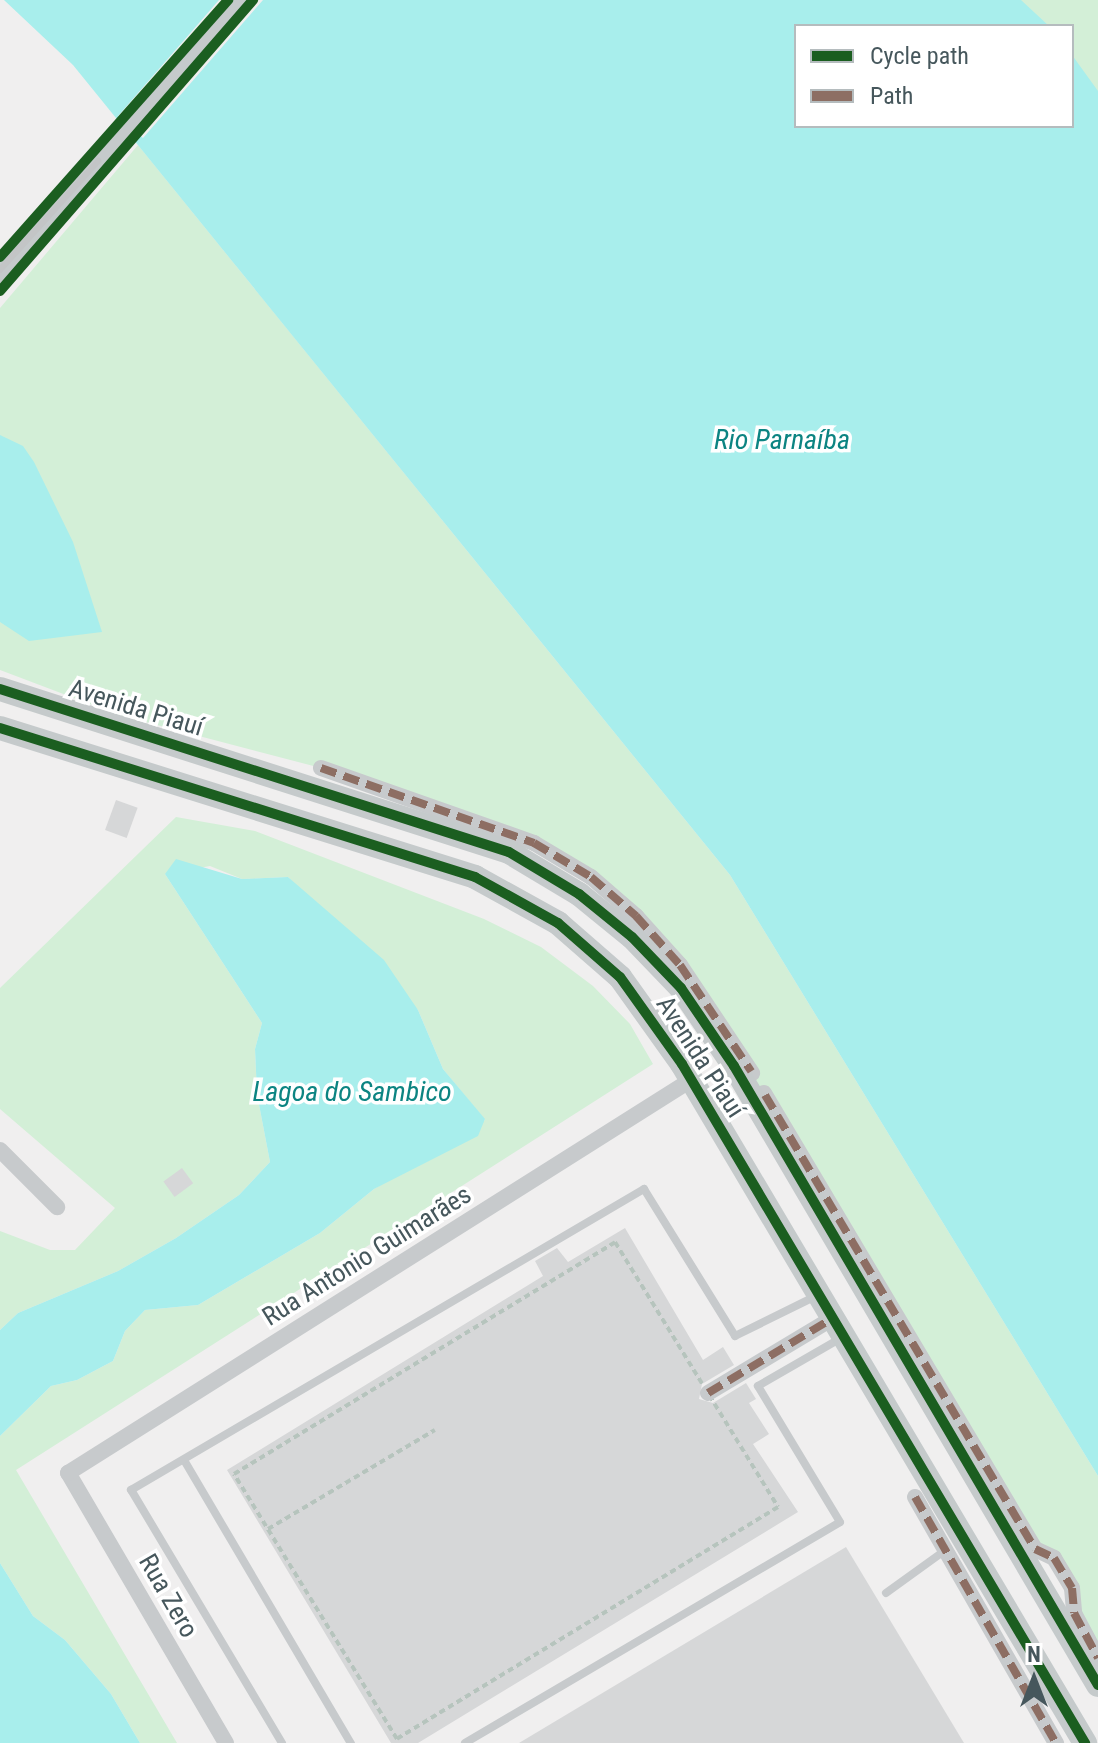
<!DOCTYPE html>
<html>
<head>
<meta charset="utf-8">
<style>
	body { margin:0 }
	#map { position:relative; width:1098px; height:1743px; overflow:hidden; background:#f0efef; font-family:"Roboto Condensed",sans-serif }
	div>[style] { position:absolute }
	[style*='--x'] { left:calc(var(--x)*1px); top:calc(var(--y)*1px); width:calc(var(--w)*1px); rotate:calc(var(--a)*1deg) }
	.green>* { inset:0; background:#d3efd7 }
	.water>* { inset:0; background:#a8eeec }
	.pier>* { inset:0; background:#f0efef }
	.building>* { inset:0; background:#d6d7d8; transform-origin:0 0 }
	.path>* { height:4px; margin-top:-2px; transform-origin:0; background:repeating-linear-gradient(90deg,#b6c4bd 0 6px,transparent 0 10px) }
	.lane>* { height:8px; margin:-4px; padding:0 4px; transform-origin:4px; border-radius:4px; background:#c7cacc }
	.street>* { height:16px; margin:-8px; padding:0 8px; transform-origin:8px; border-radius:8px; background:#c7cacc }
	.primary>* { height:24px; margin:-12px; padding:0 12px; transform-origin:12px; border-radius:12px; background:#c5cacb }
	.rail>* { height:6px; margin:-3px; padding:0 3px; transform-origin:3px; border-radius:3px; background:#c3c5c6 }
	.quiet>* { height:8px; margin-top:-4px; transform-origin:0; background:repeating-linear-gradient(90deg,#8d6e63 0 16px,transparent 0 24px) }
	.cycleway>* { height:10px; margin:-5px; padding:0 5px; transform-origin:5px; border-radius:5px; background:#1b5e20 }
	span { translate:-50% -50%; white-space:nowrap; text-align:center; line-height:1.15; -webkit-text-stroke:7px #fff; paint-order:stroke }
	.street-label { font-size:26px; color:#46575c }
	.water-label { font-size:28px; color:#0c8482; font-style:italic }
	.legend { position:absolute; left:794px; top:24px; width:280px; height:104px; box-sizing:border-box; background:#fff; border:2px solid #b5bcbe; margin:0; padding:10px 14px; list-style:none; font-size:24px; color:#46575c }
	.legend li { display:flex; align-items:center; gap:16px; height:40px }
	.legend b { width:40px; border:2px solid #b5bcbe }
	.north { position:absolute; left:994px; top:1639px; width:80px; height:80px; -webkit-text-stroke:6px #fff; paint-order:stroke; rotate:0deg; font-size:22px; font-weight:700; line-height:32px; text-align:center; color:#46575c }
	.north::after { content:''; display:block; margin:auto; width:28px; height:36px; background:#46575c; clip-path:polygon(50% 0,100% 100%,50% 72%,0 100%) }
</style>
</head>
<body>
<div id="map">
	<div class="green">
		<div style="clip-path:polygon(998px 0,1098px 0,1098px 93px,1072px 61px,1072px 26px,1021px 26px)"></div>
		<div style="clip-path:polygon(138px 145px,730px 875px,1098px 1476px,1098px 1658px,1072px 1588px,1035px 1549px,636px 916px,534px 843px,321px 768px,119px 715px,0 670px,0 308px)"></div>
		<div style="clip-path:polygon(176px 817px,255px 831px,484px 919px,541px 947px,593px 986px,630px 1024px,653px 1064px,16px 1470px,177px 1743px,140px 1743px,111px 1694px,65px 1640px,33px 1616px,0 1563px,0 1436px,51px 1386px,77px 1380px,113px 1361px,125px 1331px,145px 1310px,198px 1305px,320px 1233px,374px 1189px,485px 1120px,443px 1069px,418px 1010px,288px 877px,242px 879px,210px 866px,165px 874px,262px 1023px,255px 1049px,257px 1094px,270px 1162px,239px 1195px,176px 1238px,118px 1271px,18px 1313px,0 1330px,0 1231px,50px 1250px,75px 1250px,115px 1208px,0 1109px,0 988px)"></div>
	</div>
	<div class="water">
		<div style="clip-path:polygon(4px 0,1021px 0,1049px 26px,796px 26px,796px 126px,1072px 126px,1072px 55px,1098px 91px,1098px 1476px,730px 875px,73px 65px)"></div>
		<div style="clip-path:polygon(0 435px,23px 446px,34px 462px,73px 542px,102px 632px,29px 641px,0 622px)"></div>
		<div style="clip-path:polygon(176px 859px,242px 879px,288px 877px,384px 960px,418px 1010px,443px 1069px,485px 1119px,478px 1136px,374px 1189px,320px 1233px,198px 1305px,145px 1310px,125px 1331px,113px 1361px,77px 1380px,51px 1386px,0 1436px,0 1330px,18px 1313px,118px 1271px,176px 1238px,239px 1195px,270px 1162px,257px 1094px,255px 1049px,262px 1023px,165px 874px)"></div>
		<div style="clip-path:polygon(0 1563px,33px 1616px,65px 1640px,111px 1694px,140px 1743px,0 1743px)"></div>
	</div>
	<div class="pier">
		<div style="clip-path:polygon(219px 0,263px 0,143px 138px,118px 116px)"></div>
	</div>
	<div class="building">
		<div style="left:116px;top:800px;width:23px;height:32px;rotate:20deg"></div>
		<div style="left:182px;top:1168px;width:19px;height:23px;rotate:54deg"></div>
		<div style="clip-path:polygon(625px 1228px,703px 1360px,723px 1347px,734px 1365px,702px 1384px,699px 1399px,713px 1403px,746px 1383px,756px 1399px,749px 1403px,769px 1434px,753px 1444px,798px 1512px,418px 1743px,391px 1743px,227px 1470px,543px 1276px,535px 1261px,557px 1248px,568px 1262px)"></div>
		<div style="clip-path:polygon(846px 1547px,964px 1743px,519px 1743px)"></div>
	</div>
	<div class="path">
		<div style="--x:615;--y:1242;--w:311;--a:58.4"></div>
		<div style="--x:778;--y:1507;--w:446;--a:148.7"></div>
		<div style="--x:397;--y:1739;--w:311;--a:-121.6"></div>
		<div style="--x:234;--y:1474;--w:446;--a:-31.3"></div>
		<div style="--x:268;--y:1529;--w:194;--a:-30.7"></div>
	</div>
	<div class="lane">
		<div style="--x:184;--y:1460;--w:329;--a:59.5"></div>
		<div style="--x:886;--y:1593;--w:75;--a:-35.8"></div>
		<div style="--x:282;--y:1743;--w:295;--a:-120.8"></div>
		<div style="--x:131;--y:1490;--w:595;--a:-30.4"></div>
		<div style="--x:644;--y:1189;--w:173;--a:58.2"></div>
		<div style="--x:735;--y:1336;--w:93;--a:-26.3"></div>
		<div style="--x:465;--y:1743;--w:435;--a:-30.5"></div>
		<div style="--x:840;--y:1522;--w:159;--a:-121.1"></div>
		<div style="--x:758;--y:1386;--w:98;--a:-30"></div>
	</div>
	<div class="street">
		<div style="--x:321;--y:768;--w:226;--a:19.4"></div>
		<div style="--x:534;--y:843;--w:66;--a:30.8"></div>
		<div style="--x:591;--y:877;--w:60;--a:40.9"></div>
		<div style="--x:636;--y:916;--w:66;--a:48.1"></div>
		<div style="--x:680;--y:965;--w:130;--a:56.3"></div>
		<div style="--x:764;--y:1093;--w:530;--a:59.28"></div>
		<div style="--x:1035;--y:1549;--w:21;--a:25"></div>
		<div style="--x:1054;--y:1558;--w:35;--a:59"></div>
		<div style="--x:1072;--y:1588;--w:25;--a:85"></div>
		<div style="--x:1074;--y:1613;--w:51;--a:61.9"></div>
		<div style="--x:0;--y:1150;--w:81;--a:45"></div>
		<div style="--x:708;--y:1393;--w:146;--a:-31"></div>
		<div style="--x:915;--y:1497;--w:284;--a:60.2"></div>
		<div style="--x:226;--y:1743;--w:313;--a:-120.3"></div>
		<div style="--x:68;--y:1473;--w:737;--a:-32.24"></div>
	</div>
	<div class="primary">
		<div style="--x:0;--y:277;--w:366;--a:-49.2"></div>
		<div style="--x:0;--y:689;--w:534;--a:17.76"></div>
		<div style="--x:509;--y:852;--w:82;--a:31"></div>
		<div style="--x:579;--y:894;--w:68;--a:39.1"></div>
		<div style="--x:632;--y:937;--w:71;--a:46.1"></div>
		<div style="--x:681;--y:988;--w:94;--a:55.8"></div>
		<div style="--x:734;--y:1066;--w:718;--a:59.54"></div>
		<div style="--x:0;--y:728;--w:498;--a:17.4"></div>
		<div style="--x:475;--y:877;--w:95;--a:29"></div>
		<div style="--x:558;--y:923;--w:82;--a:41.1"></div>
		<div style="--x:620;--y:977;--w:107;--a:54.5"></div>
		<div style="--x:682;--y:1064;--w:790;--a:59.31"></div>
	</div>
	<div class="rail">
		<div style="--x:0;--y:270;--w:147;--a:-48"></div>
	</div>
	<div class="quiet">
		<div style="--x:321;--y:768;--w:226;--a:19.4"></div>
		<div style="--x:534;--y:843;--w:66;--a:30.8"></div>
		<div style="--x:591;--y:877;--w:60;--a:40.9"></div>
		<div style="--x:636;--y:916;--w:66;--a:48.1"></div>
		<div style="--x:680;--y:965;--w:128;--a:56.2"></div>
		<div style="--x:765;--y:1095;--w:528;--a:59.26"></div>
		<div style="--x:1035;--y:1549;--w:21;--a:25"></div>
		<div style="--x:1054;--y:1558;--w:35;--a:59"></div>
		<div style="--x:1072;--y:1588;--w:25;--a:85"></div>
		<div style="--x:1074;--y:1613;--w:51;--a:61.9"></div>
		<div style="--x:708;--y:1393;--w:146;--a:-31"></div>
		<div style="--x:915;--y:1497;--w:284;--a:60.2"></div>
	</div>
	<div class="cycleway">
		<div style="--x:0;--y:257;--w:344;--a:-48.4"></div>
		<div style="--x:0;--y:291;--w:386;--a:-49"></div>
		<div style="--x:0;--y:689;--w:534;--a:17.76"></div>
		<div style="--x:509;--y:852;--w:82;--a:31"></div>
		<div style="--x:579;--y:894;--w:68;--a:39.1"></div>
		<div style="--x:632;--y:937;--w:71;--a:46.1"></div>
		<div style="--x:681;--y:988;--w:94;--a:55.8"></div>
		<div style="--x:734;--y:1066;--w:718;--a:59.54"></div>
		<div style="--x:0;--y:728;--w:498;--a:17.4"></div>
		<div style="--x:475;--y:877;--w:95;--a:29"></div>
		<div style="--x:558;--y:923;--w:82;--a:41.1"></div>
		<div style="--x:620;--y:977;--w:107;--a:54.5"></div>
		<div style="--x:682;--y:1064;--w:790;--a:59.31"></div>
	</div>
	<div class="street-label">
		<span style="left:136px;top:708px;rotate:17deg">Avenida Piauí</span>
		<span style="left:700px;top:1057px;rotate:57deg">Avenida Piauí</span>
		<span style="left:367px;top:1256px;rotate:-32deg">Rua Antonio Guimarães</span>
		<span style="left:168px;top:1596px;rotate:60deg">Rua Zero</span>
	</div>
	<div class="water-label">
		<span style="left:782px;top:440px">Rio Parnaíba</span>
		<span style="left:352px;top:1092px">Lagoa do Sambico</span>
	</div>
	<ul class="legend">
	<li><b style="height:10px;background:#1b5e20"></b>Cycle path</li>
	<li><b style="height:10px;background:#8d6e63"></b>Path</li>
	</ul>
	<div class="north">N</div>
</div>
</body>
</html>
